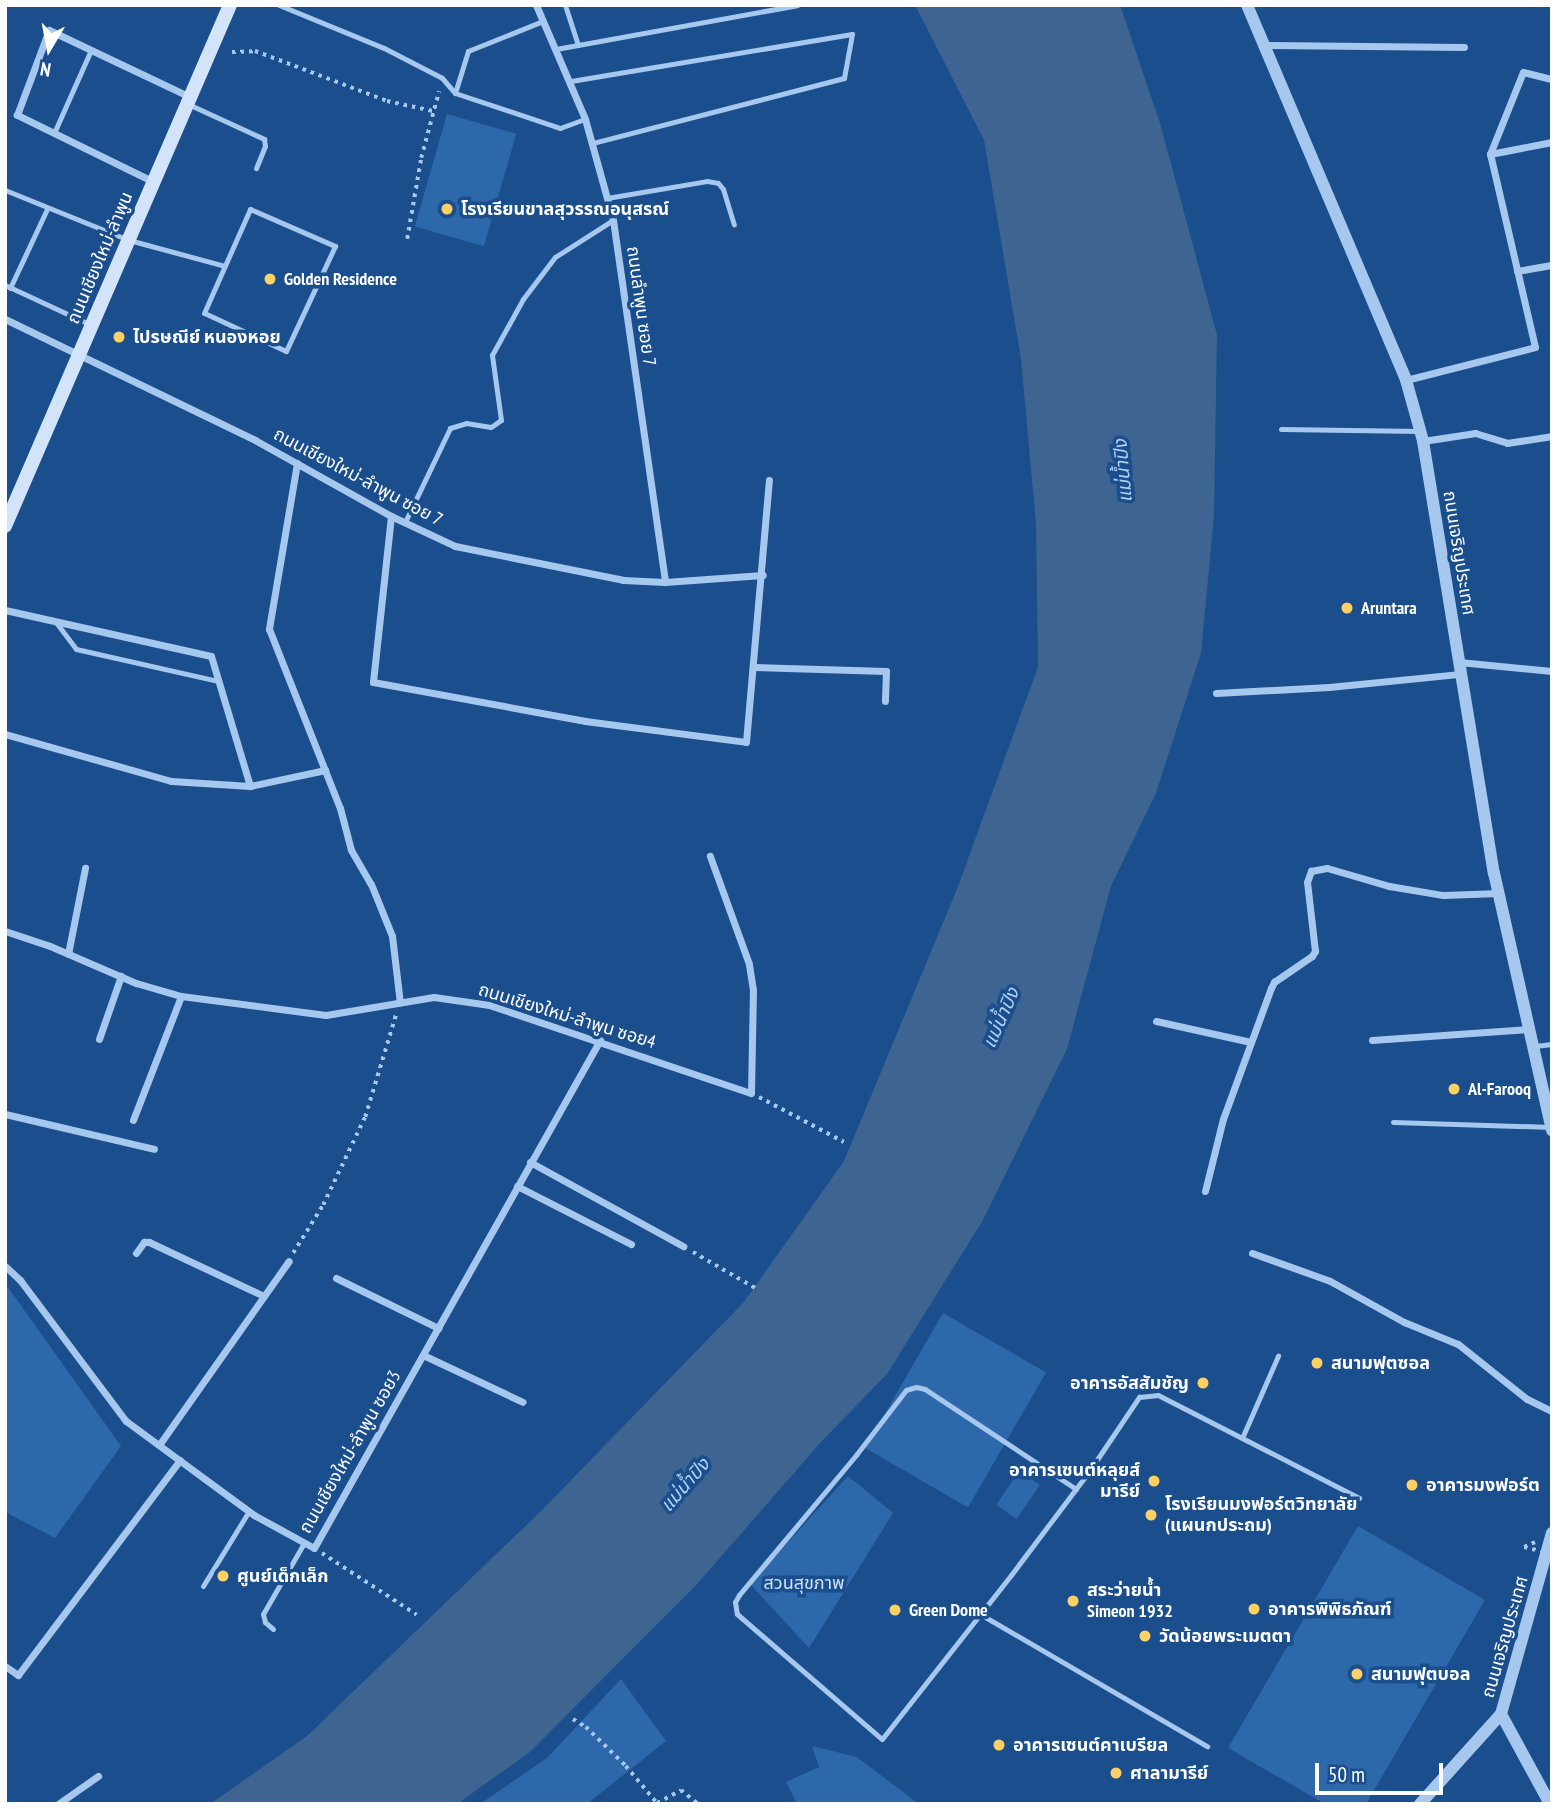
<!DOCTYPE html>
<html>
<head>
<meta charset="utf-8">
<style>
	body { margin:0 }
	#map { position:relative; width:1557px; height:1809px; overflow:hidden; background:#1a4e8d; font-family:"PT Sans Narrow","Noto Sans Thai",sans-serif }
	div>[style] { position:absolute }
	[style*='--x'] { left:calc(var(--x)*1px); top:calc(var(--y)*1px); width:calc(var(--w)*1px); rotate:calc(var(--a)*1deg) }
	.green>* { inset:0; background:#2d68ab; transform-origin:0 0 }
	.water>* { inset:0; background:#3e6492 }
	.path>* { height:3.5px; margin-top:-1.75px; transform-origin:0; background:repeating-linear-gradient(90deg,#a6c7ee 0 3.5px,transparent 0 8.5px) }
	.service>* { height:5px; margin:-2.5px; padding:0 2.5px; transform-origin:2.5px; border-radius:2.5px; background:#a6c7ee }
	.minor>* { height:7px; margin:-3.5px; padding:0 3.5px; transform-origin:3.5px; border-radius:3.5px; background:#a6c7ee }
	.tertiary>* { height:12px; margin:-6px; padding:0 6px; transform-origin:6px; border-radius:6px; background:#a6c7ee }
	.secondary>* { height:14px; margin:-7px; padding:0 7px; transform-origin:7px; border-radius:7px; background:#d3e4fa }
	.path-bridge>* { height:3.5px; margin-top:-1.75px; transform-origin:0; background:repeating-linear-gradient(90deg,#a6c7ee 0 3.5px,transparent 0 8.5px) }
	.dots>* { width:19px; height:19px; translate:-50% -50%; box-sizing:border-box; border:4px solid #1a4e8d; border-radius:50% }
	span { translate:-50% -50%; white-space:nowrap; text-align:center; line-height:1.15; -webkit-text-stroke:7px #1a4e8d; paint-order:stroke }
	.poi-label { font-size:18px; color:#fff; font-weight:700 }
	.left { translate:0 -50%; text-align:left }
	.right { translate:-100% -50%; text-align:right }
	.street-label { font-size:18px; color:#fff }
	.park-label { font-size:18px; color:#cce1fa }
	.water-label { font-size:19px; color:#b2d1f5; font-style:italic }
	.frame { position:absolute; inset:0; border:7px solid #fff; pointer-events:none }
	.north { position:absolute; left:14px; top:14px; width:70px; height:70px; -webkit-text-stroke:5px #1a4e8d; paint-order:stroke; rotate:190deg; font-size:19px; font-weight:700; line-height:28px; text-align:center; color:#fff }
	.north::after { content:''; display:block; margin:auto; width:24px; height:32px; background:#fff; clip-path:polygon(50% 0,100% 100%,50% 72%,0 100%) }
	.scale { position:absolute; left:1315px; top:1763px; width:128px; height:32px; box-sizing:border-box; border:4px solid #fff; border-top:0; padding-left:9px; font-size:21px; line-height:24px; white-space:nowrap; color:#fff; -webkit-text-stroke:5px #1a4e8d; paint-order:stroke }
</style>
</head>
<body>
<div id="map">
	<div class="green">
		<div style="left:447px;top:114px;width:72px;height:117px;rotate:16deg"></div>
		<div style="clip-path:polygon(5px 1283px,121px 1446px,55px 1538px,5px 1512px)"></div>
		<div style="left:943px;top:1313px;width:119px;height:156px;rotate:30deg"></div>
		<div style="left:1019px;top:1471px;width:25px;height:41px;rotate:34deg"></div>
		<div style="clip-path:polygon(848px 1476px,893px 1513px,809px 1648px,750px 1584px)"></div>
		<div style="clip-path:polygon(1358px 1526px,1485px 1600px,1366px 1804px,1325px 1804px,1228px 1748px)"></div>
		<div style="clip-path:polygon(621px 1679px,666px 1741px,587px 1804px,480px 1804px,547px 1758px)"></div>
		<div style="clip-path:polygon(812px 1746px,857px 1757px,919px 1804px,797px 1804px,786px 1782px,819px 1767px)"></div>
	</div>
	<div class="water">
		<div style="clip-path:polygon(915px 5px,1120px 5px,1160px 123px,1217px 335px,1214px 515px,1201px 653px,1156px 793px,1111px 886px,1067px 1049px,983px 1220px,887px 1374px,820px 1443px,699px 1582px,530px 1752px,457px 1804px,210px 1804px,307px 1736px,542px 1510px,744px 1302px,844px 1161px,957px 889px,1038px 667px,1036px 524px,1021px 359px,984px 140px)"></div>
	</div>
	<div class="path">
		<div style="--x:232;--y:52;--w:23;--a:-2"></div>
		<div style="--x:255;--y:51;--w:141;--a:20.7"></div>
		<div style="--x:387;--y:101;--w:47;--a:12.3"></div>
		<div style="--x:407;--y:239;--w:82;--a:-80.2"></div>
		<div style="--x:421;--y:158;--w:69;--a:-75"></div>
		<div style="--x:759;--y:1097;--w:96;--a:27.9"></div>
		<div style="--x:693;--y:1252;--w:72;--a:30.1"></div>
		<div style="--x:293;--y:1253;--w:57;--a:-58"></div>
		<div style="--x:323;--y:1205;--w:98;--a:-64.5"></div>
		<div style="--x:365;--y:1117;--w:108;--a:-73.2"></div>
		<div style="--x:1524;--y:1547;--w:12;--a:-24"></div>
		<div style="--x:322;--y:1553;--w:113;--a:33.1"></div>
		<div style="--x:573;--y:1719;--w:15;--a:32"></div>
		<div style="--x:586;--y:1727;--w:56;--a:44.3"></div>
		<div style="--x:626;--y:1766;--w:48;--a:50"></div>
		<div style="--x:657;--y:1803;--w:27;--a:-28"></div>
		<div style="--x:681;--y:1790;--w:22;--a:39"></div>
	</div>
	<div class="service">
		<div style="--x:279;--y:5;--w:113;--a:22.3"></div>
		<div style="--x:384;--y:48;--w:65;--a:27.3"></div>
		<div style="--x:442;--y:78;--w:20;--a:49"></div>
		<div style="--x:455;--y:93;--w:111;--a:18.4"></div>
		<div style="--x:560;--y:128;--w:27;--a:-20"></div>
		<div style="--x:565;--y:5;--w:42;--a:72"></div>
		<div style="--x:556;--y:49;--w:245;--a:-10.3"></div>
		<div style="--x:571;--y:81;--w:285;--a:-9.5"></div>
		<div style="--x:852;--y:34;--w:45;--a:100.3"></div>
		<div style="--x:844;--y:78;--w:259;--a:165.5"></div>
		<div style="--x:455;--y:93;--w:44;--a:-72.8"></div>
		<div style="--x:468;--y:51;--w:81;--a:-21.8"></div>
		<div style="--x:188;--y:104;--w:84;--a:24.7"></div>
		<div style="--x:264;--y:139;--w:7;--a:82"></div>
		<div style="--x:265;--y:146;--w:24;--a:112"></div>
		<div style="--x:54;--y:133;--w:91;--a:-66"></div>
		<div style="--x:5;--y:190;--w:134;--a:22"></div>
		<div style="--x:129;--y:240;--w:99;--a:15.2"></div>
		<div style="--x:607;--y:198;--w:101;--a:-9.6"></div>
		<div style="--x:707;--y:181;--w:11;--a:10"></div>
		<div style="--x:718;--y:183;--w:8;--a:50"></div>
		<div style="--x:723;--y:189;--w:37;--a:73"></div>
		<div style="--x:250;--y:209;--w:93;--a:23.5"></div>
		<div style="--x:335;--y:246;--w:116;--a:115"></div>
		<div style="--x:286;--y:351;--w:90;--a:-155.1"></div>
		<div style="--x:204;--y:313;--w:114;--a:-66.1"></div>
		<div style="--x:5;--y:285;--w:95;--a:24.9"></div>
		<div style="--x:10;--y:288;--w:87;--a:-64.9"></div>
		<div style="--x:1281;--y:429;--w:139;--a:0.8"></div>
		<div style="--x:405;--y:522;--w:104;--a:-64.4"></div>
		<div style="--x:450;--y:428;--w:17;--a:-17"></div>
		<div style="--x:466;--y:423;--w:25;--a:9"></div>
		<div style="--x:491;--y:427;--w:12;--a:-35"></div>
		<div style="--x:501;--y:420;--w:66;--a:-97.9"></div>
		<div style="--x:492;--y:355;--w:64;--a:-61"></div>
		<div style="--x:523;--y:299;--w:53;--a:-52.7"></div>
		<div style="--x:555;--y:257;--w:69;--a:-32.5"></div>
		<div style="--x:55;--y:621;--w:35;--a:53"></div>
		<div style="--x:76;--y:649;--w:146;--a:12.7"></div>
		<div style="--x:1535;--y:1046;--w:17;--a:-7"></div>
		<div style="--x:1393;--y:1122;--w:158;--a:1.8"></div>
		<div style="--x:1242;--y:1438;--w:90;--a:-66.3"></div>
		<div style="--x:1076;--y:1489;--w:181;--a:-146.5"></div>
		<div style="--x:925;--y:1389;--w:9;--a:-167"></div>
		<div style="--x:916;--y:1387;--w:10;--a:163"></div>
		<div style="--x:906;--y:1390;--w:82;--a:127.6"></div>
		<div style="--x:856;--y:1455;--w:182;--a:129.9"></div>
		<div style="--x:739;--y:1595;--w:8;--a:120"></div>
		<div style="--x:735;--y:1602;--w:12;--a:81"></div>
		<div style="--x:737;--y:1614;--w:191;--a:40.8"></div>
		<div style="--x:882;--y:1739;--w:209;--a:-51.8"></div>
		<div style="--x:1011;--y:1575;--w:128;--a:-53"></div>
		<div style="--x:1088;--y:1473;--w:92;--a:-56.1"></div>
		<div style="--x:1139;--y:1397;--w:19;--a:-6"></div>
		<div style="--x:1158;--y:1395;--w:226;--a:27.1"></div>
		<div style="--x:203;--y:1586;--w:88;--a:-58.5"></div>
		<div style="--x:980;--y:1614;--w:263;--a:30.2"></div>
		<div style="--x:273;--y:1629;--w:11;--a:-139"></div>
		<div style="--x:265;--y:1622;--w:8;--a:-104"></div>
		<div style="--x:263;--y:1614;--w:82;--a:-60"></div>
	</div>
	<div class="minor">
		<div style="--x:536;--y:5;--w:124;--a:66.7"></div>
		<div style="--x:585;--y:119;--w:105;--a:74.5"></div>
		<div style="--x:613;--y:220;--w:366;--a:81.8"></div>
		<div style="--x:1265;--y:45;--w:199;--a:0.6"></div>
		<div style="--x:1490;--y:154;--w:63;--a:-11"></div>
		<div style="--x:154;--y:182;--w:153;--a:-153.9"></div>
		<div style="--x:17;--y:115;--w:91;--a:-69.4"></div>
		<div style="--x:49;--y:30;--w:156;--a:25.4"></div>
		<div style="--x:1517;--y:271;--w:36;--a:-10"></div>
		<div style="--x:5;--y:319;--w:278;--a:25.8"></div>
		<div style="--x:255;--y:440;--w:156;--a:29.2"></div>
		<div style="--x:391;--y:516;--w:71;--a:25.1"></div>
		<div style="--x:455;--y:546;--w:171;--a:11.4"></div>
		<div style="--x:623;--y:580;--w:42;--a:2.7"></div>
		<div style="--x:665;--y:582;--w:98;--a:-4.1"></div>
		<div style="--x:1406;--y:380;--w:133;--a:-14.3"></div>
		<div style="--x:1535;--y:347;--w:198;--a:-103.1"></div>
		<div style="--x:1490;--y:154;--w:88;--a:-68.1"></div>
		<div style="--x:1523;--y:72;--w:30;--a:14"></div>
		<div style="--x:1423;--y:441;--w:53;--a:-8.7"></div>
		<div style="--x:1475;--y:433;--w:34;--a:17"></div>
		<div style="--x:1507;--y:443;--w:46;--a:-8.8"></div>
		<div style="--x:297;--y:463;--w:168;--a:99.6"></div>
		<div style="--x:269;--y:629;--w:193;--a:68.4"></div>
		<div style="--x:340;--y:808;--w:43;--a:75.3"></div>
		<div style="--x:351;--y:850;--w:39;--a:60"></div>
		<div style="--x:371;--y:884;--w:56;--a:68"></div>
		<div style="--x:392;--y:936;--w:67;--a:83.2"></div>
		<div style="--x:391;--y:516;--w:167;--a:96.2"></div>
		<div style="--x:373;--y:682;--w:216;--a:10.4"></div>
		<div style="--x:585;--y:721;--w:162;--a:7.4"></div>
		<div style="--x:746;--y:742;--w:263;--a:-85"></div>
		<div style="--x:5;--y:610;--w:211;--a:12.6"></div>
		<div style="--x:211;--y:656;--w:136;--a:73.3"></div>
		<div style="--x:250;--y:786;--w:79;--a:-176.4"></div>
		<div style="--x:171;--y:781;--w:173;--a:-164.2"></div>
		<div style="--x:1459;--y:662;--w:93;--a:5.5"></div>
		<div style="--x:754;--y:667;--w:132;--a:1.7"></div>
		<div style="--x:886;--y:671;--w:30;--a:92"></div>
		<div style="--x:1216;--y:693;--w:113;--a:-3"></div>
		<div style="--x:1329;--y:687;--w:132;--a:-5.7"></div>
		<div style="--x:250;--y:786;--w:77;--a:-12"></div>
		<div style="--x:5;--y:931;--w:47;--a:18.4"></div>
		<div style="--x:50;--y:946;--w:94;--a:23.3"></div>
		<div style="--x:136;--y:983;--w:47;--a:16.1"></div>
		<div style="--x:181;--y:996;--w:146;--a:7.5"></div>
		<div style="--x:326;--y:1015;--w:109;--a:-9.5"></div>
		<div style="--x:434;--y:997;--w:56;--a:8.3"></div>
		<div style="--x:489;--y:1005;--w:276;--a:18.6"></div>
		<div style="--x:751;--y:1093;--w:103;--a:-88.9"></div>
		<div style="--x:753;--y:990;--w:26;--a:-99"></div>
		<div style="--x:749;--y:964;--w:115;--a:-109.9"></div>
		<div style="--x:68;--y:954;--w:88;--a:-78.8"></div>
		<div style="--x:1156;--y:1021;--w:97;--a:12.5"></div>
		<div style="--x:99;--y:1039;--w:67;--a:-70.8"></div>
		<div style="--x:1372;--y:1040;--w:159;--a:-4"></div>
		<div style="--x:5;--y:1114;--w:153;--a:13.2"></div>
		<div style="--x:133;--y:1120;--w:133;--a:-68.8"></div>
		<div style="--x:530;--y:1162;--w:175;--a:28.8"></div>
		<div style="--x:517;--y:1186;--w:128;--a:27"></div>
		<div style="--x:1205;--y:1191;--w:74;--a:-76"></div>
		<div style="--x:1223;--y:1119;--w:140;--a:-69.9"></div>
		<div style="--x:1271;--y:988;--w:7;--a:-63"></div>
		<div style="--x:1274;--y:982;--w:46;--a:-34.4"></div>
		<div style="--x:1312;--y:956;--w:6;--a:-59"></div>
		<div style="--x:1315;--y:951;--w:69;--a:-96.6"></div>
		<div style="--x:1307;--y:882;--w:12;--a:-70"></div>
		<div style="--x:1311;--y:871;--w:16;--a:-11"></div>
		<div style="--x:1327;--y:868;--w:65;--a:16.2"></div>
		<div style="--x:1389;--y:886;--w:55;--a:9.5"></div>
		<div style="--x:1443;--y:895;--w:56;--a:-2"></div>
		<div style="--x:136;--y:1253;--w:14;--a:-54"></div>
		<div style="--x:144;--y:1242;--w:5;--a:0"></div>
		<div style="--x:149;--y:1242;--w:127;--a:25.2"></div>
		<div style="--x:1252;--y:1253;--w:83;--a:19.7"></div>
		<div style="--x:1330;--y:1281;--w:85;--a:29"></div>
		<div style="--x:1404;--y:1322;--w:58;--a:22.2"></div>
		<div style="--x:1458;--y:1344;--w:88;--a:38.6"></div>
		<div style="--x:1527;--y:1399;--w:28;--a:26"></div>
		<div style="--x:5;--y:1266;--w:21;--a:43"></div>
		<div style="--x:20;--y:1280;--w:176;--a:53.1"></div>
		<div style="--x:126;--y:1421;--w:159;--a:36.3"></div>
		<div style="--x:254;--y:1515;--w:68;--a:28.8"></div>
		<div style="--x:314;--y:1548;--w:583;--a:-60.62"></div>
		<div style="--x:336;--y:1278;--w:114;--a:26.1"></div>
		<div style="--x:423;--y:1355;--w:110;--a:25.2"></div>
		<div style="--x:159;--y:1445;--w:225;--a:-54.8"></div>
		<div style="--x:5;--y:1666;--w:16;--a:35"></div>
		<div style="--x:18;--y:1675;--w:269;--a:-53"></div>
		<div style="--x:58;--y:1804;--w:49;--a:-35"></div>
	</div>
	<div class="tertiary">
		<div style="--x:1247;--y:5;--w:407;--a:67"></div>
		<div style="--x:1406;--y:380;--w:63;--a:74.4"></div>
		<div style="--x:1423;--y:441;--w:438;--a:80.7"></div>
		<div style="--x:1494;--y:873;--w:264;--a:77.3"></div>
		<div style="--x:1501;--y:1714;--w:102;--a:61.4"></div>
		<div style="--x:1420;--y:1804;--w:121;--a:-48"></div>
		<div style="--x:1501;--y:1714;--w:188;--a:-74.3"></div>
	</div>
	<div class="secondary">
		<div style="--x:5;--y:526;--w:568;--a:-66.64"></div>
	</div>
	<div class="path-bridge">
		<div style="--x:1524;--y:1547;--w:29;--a:14"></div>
	</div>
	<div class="dots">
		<div style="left:447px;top:209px;background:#ffd063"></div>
		<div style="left:270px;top:279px;background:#ffd063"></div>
		<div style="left:119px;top:337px;background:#ffd063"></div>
		<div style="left:1347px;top:608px;background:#ffd063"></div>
		<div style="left:1454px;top:1089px;background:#ffd063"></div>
		<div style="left:1317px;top:1363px;background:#ffd063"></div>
		<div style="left:1203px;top:1383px;background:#ffd063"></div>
		<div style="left:1154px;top:1481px;background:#ffd063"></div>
		<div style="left:1412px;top:1485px;background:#ffd063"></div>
		<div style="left:1151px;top:1515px;background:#ffd063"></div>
		<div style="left:223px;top:1576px;background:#ffd063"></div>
		<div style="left:1073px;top:1601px;background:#ffd063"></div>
		<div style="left:1254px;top:1609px;background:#ffd063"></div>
		<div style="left:895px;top:1610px;background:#ffd063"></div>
		<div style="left:1145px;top:1636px;background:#ffd063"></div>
		<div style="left:1357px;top:1674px;background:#ffd063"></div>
		<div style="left:999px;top:1745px;background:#ffd063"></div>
		<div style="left:1116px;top:1773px;background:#ffd063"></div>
	</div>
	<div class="poi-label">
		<span class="left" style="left:461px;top:209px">โรงเรียนขาลสุวรรณอนุสรณ์</span>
		<span class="left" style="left:284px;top:279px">Golden Residence</span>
		<span class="left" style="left:133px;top:337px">ไปรษณีย์ หนองหอย</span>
		<span class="left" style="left:1361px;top:608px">Aruntara</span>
		<span class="left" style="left:1468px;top:1089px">Al-Farooq</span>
		<span class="left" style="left:1331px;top:1363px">สนามฟุตซอล</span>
		<span class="right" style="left:1189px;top:1383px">อาคารอัสสัมชัญ</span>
		<span class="right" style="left:1140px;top:1481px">อาคารเซนต์หลุยส์<br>มารีย์</span>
		<span class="left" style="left:1426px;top:1485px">อาคารมงฟอร์ต</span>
		<span class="left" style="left:1165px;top:1515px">โรงเรียนมงฟอร์ตวิทยาลัย<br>(แผนกประถม)</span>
		<span class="left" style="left:237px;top:1576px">ศูนย์เด็กเล็ก</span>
		<span class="left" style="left:1087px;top:1601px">สระว่ายน้ำ<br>Simeon 1932</span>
		<span class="left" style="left:1268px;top:1609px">อาคารพิพิธภัณฑ์</span>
		<span class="left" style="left:909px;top:1610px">Green Dome</span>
		<span class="left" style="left:1159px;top:1636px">วัดน้อยพระเมตตา</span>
		<span class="left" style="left:1371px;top:1674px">สนามฟุตบอล</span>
		<span class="left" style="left:1013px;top:1745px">อาคารเซนต์คาเบรียล</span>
		<span class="left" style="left:1130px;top:1773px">ศาลามารีย์</span>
	</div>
	<div class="street-label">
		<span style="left:100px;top:258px;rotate:-67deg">ถนนเชียงใหม่-ลำพูน</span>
		<span style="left:641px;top:306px;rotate:82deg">ถนนลำพูน ซอย 7</span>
		<span style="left:358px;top:477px;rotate:28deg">ถนนเชียงใหม่-ลำพูน ซอย 7</span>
		<span style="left:1459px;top:553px;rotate:81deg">ถนนเจริญประเทศ</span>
		<span style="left:567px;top:1016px;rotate:17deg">ถนนเชียงใหม่-ลำพูน ซอย4</span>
		<span style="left:350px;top:1452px;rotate:-60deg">ถนนเชียงใหม่-ลำพูน ซอย3</span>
		<span style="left:1505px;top:1637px;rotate:-74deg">ถนนเจริญประเทศ</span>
	</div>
	<div class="park-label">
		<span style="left:804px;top:1583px">สวนสุขภาพ</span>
	</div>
	<div class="water-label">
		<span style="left:1123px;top:471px;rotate:-95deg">แม่น้ำปิง</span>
		<span style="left:1001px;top:1018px;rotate:-66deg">แม่น้ำปิง</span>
		<span style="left:685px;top:1485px;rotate:-49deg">แม่น้ำปิง</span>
	</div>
	<div class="frame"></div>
	<div class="north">N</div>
	<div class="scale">50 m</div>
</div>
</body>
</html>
